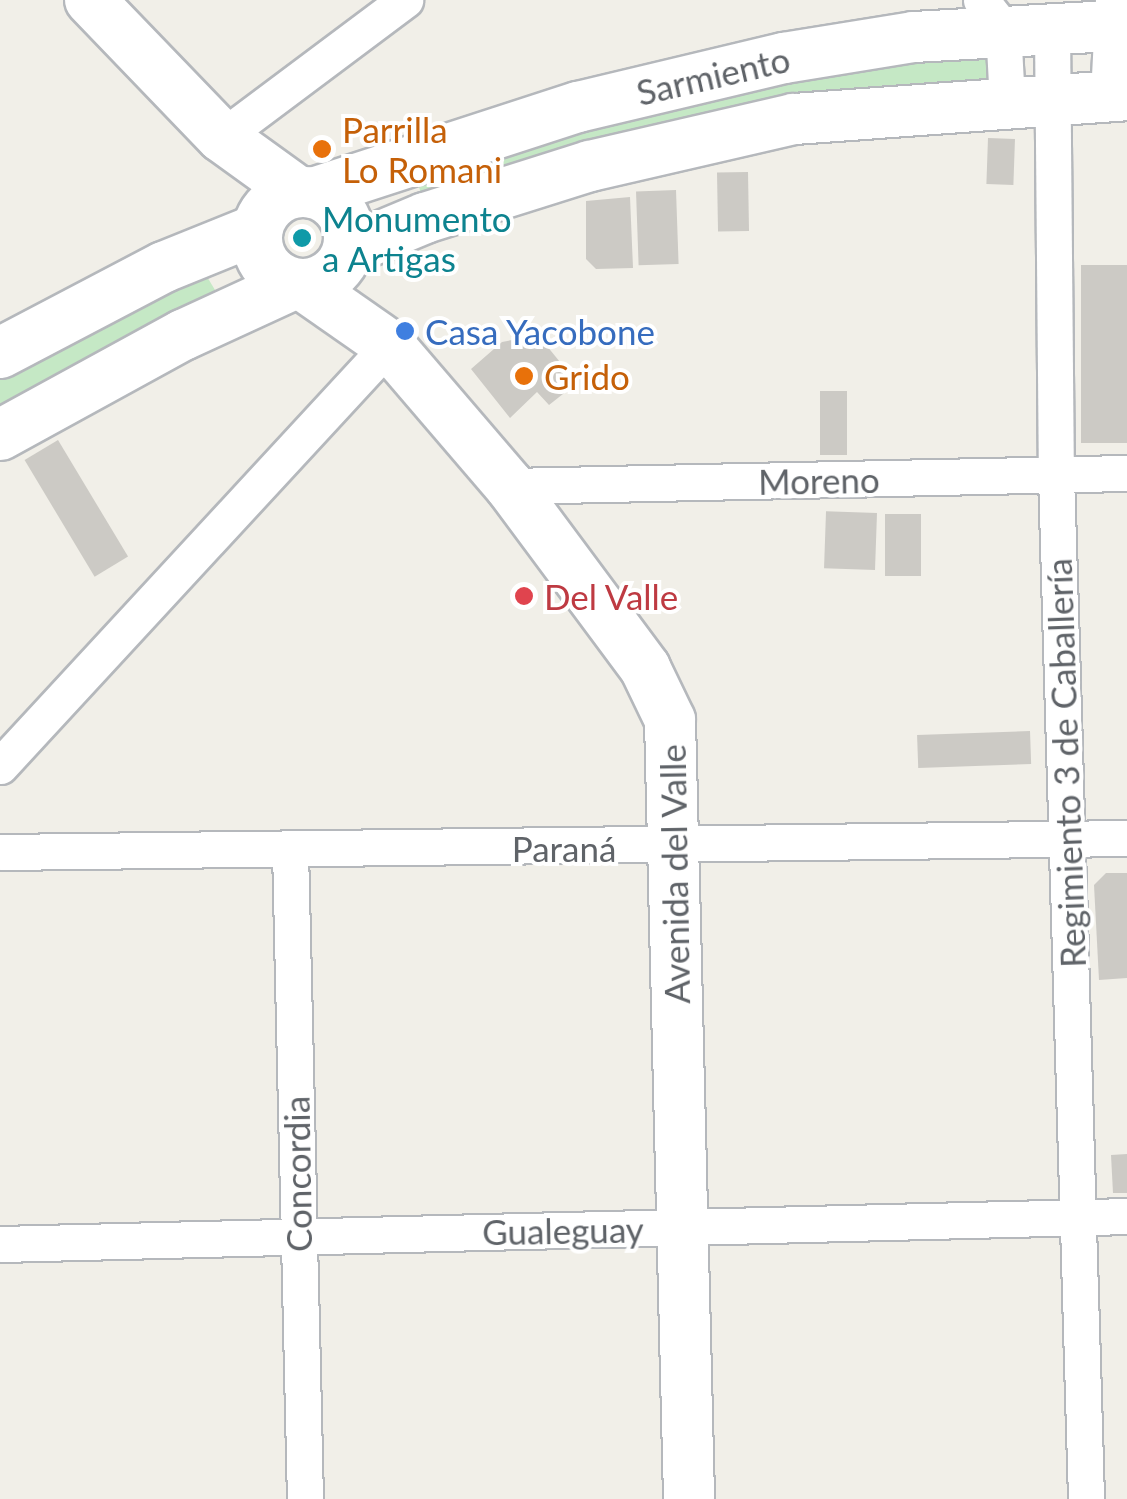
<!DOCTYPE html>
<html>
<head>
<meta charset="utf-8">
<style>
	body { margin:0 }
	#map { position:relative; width:1127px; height:1499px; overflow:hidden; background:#f1efe8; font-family:Lato,sans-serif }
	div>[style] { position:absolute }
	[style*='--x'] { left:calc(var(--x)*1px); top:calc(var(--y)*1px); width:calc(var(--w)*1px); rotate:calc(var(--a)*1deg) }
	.green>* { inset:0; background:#c5e8c5 }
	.building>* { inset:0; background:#cccac5; transform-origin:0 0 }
	.roads { filter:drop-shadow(2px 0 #b5b8bc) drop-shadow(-2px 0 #b5b8bc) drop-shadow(0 2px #b5b8bc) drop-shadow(0 -2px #b5b8bc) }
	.minor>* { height:35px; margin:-17.5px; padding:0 17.5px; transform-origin:17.5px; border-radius:17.5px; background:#fff }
	.secondary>* { height:50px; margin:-25px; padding:0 25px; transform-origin:25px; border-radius:25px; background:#fff }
	.secondary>.ring { margin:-25px; padding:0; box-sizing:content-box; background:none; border:50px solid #fff; border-radius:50% }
	.dots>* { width:28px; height:28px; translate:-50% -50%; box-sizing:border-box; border:5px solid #fff; border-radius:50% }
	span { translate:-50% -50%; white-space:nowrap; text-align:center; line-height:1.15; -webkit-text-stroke:8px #fff; paint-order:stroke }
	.street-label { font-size:35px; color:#5f6368 }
	.food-label { font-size:35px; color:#c56008 }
	.left { translate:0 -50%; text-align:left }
	.culture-label { font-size:35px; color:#0d838f }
	.shop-label { font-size:35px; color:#366cbe }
	.health-label { font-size:35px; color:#be3a42 }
</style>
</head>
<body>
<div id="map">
	<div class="green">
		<div style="clip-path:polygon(991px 54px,991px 81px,422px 197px,419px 187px,422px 178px,787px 70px)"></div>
		<div style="clip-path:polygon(200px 265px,221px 300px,0 423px,0 372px)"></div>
	</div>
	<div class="building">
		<div style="left:988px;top:138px;width:27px;height:46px;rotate:2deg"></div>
		<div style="left:748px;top:172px;width:59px;height:31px;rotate:89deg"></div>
		<div style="left:676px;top:190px;width:74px;height:40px;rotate:88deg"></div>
		<div style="clip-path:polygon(630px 197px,633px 268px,596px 269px,586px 259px,586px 201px)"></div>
		<div style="left:1127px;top:265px;width:178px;height:46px;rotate:90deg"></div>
		<div style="clip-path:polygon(538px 335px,577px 383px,549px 405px,537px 392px,510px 418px,471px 369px,502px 342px)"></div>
		<div style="left:820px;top:391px;width:27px;height:64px"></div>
		<div style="left:58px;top:440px;width:136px;height:39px;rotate:59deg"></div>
		<div style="left:877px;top:513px;width:57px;height:51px;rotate:92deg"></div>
		<div style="left:921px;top:514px;width:62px;height:36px;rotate:90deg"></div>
		<div style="left:1030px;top:731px;width:33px;height:113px;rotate:88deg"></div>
		<div style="clip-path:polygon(1106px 873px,1127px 873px,1127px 978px,1099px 980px,1094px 885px)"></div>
		<div style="clip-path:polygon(1127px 1154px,1127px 1193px,1113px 1193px,1111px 1155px)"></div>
	</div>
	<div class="roads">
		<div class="minor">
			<div style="--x:981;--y:0;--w:36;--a:52"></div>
			<div style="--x:1003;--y:28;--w:73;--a:86.9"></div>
			<div style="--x:1052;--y:28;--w:447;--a:89.5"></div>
			<div style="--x:1056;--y:475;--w:1024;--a:88.32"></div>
			<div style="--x:1108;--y:95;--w:95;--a:-87"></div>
			<div style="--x:222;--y:137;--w:229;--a:-36.8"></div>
			<div style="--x:510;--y:486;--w:617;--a:-1.21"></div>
			<div style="--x:0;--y:766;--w:573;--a:-47.26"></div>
			<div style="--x:290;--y:849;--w:650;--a:88.68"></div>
			<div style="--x:0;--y:852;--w:1127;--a:-0.71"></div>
			<div style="--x:0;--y:1244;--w:1127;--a:-1.42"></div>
		</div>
		<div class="secondary">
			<div style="--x:90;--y:0;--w:190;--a:46.1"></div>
			<div style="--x:222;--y:137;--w:94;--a:35.9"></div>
			<div class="ring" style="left:257px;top:192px;width:42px;height:42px"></div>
			<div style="--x:313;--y:193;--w:279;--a:-18"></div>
			<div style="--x:578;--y:107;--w:212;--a:-13.4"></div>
			<div style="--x:784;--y:58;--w:132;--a:-9.2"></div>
			<div style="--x:914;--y:37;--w:213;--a:-3.2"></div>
			<div style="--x:348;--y:250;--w:83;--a:-22.6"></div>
			<div style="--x:425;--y:218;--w:173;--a:-17.5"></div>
			<div style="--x:590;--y:166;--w:209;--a:-13"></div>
			<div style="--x:794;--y:119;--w:334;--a:-4.1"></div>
			<div style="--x:303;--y:285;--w:105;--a:34.9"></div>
			<div style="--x:389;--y:345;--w:186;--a:49.4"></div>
			<div style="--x:510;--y:486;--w:227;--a:53.4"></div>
			<div style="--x:645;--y:668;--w:58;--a:64.3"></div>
			<div style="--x:670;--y:720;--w:779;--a:88.6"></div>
			<div style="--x:0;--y:353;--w:185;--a:-27.7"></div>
			<div style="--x:164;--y:267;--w:101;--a:-22"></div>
			<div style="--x:0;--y:435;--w:209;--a:-28.7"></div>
			<div style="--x:183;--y:335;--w:122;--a:-24.7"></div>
		</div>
	</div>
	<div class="dots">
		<div style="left:322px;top:149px;background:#e8710a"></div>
		<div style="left:302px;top:238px;background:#0f9aa8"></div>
		<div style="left:405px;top:331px;background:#3f7fe0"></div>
		<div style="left:524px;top:376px;background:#e8710a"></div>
		<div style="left:524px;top:596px;background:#e0444e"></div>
	</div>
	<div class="street-label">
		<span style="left:713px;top:75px;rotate:-13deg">Sarmiento</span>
		<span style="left:819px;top:480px;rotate:-1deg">Moreno</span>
		<span style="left:1065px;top:763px;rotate:-92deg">Regimiento 3 de Caballería</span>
		<span style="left:564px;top:848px">Paraná</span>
		<span style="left:674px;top:874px;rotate:-91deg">Avenida del Valle</span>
		<span style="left:297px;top:1174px;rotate:-91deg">Concordia</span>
		<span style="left:563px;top:1230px;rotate:-1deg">Gualeguay</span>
	</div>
	<div class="food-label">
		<span class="left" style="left:342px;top:149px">Parrilla<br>Lo Romani</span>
		<span class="left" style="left:544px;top:376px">Grido</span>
	</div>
	<div class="culture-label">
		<span class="left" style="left:322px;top:238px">Monumento<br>a Artigas</span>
	</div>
	<div class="shop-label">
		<span class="left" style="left:425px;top:331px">Casa Yacobone</span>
	</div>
	<div class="health-label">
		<span class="left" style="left:544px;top:596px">Del Valle</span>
	</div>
</div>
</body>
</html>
